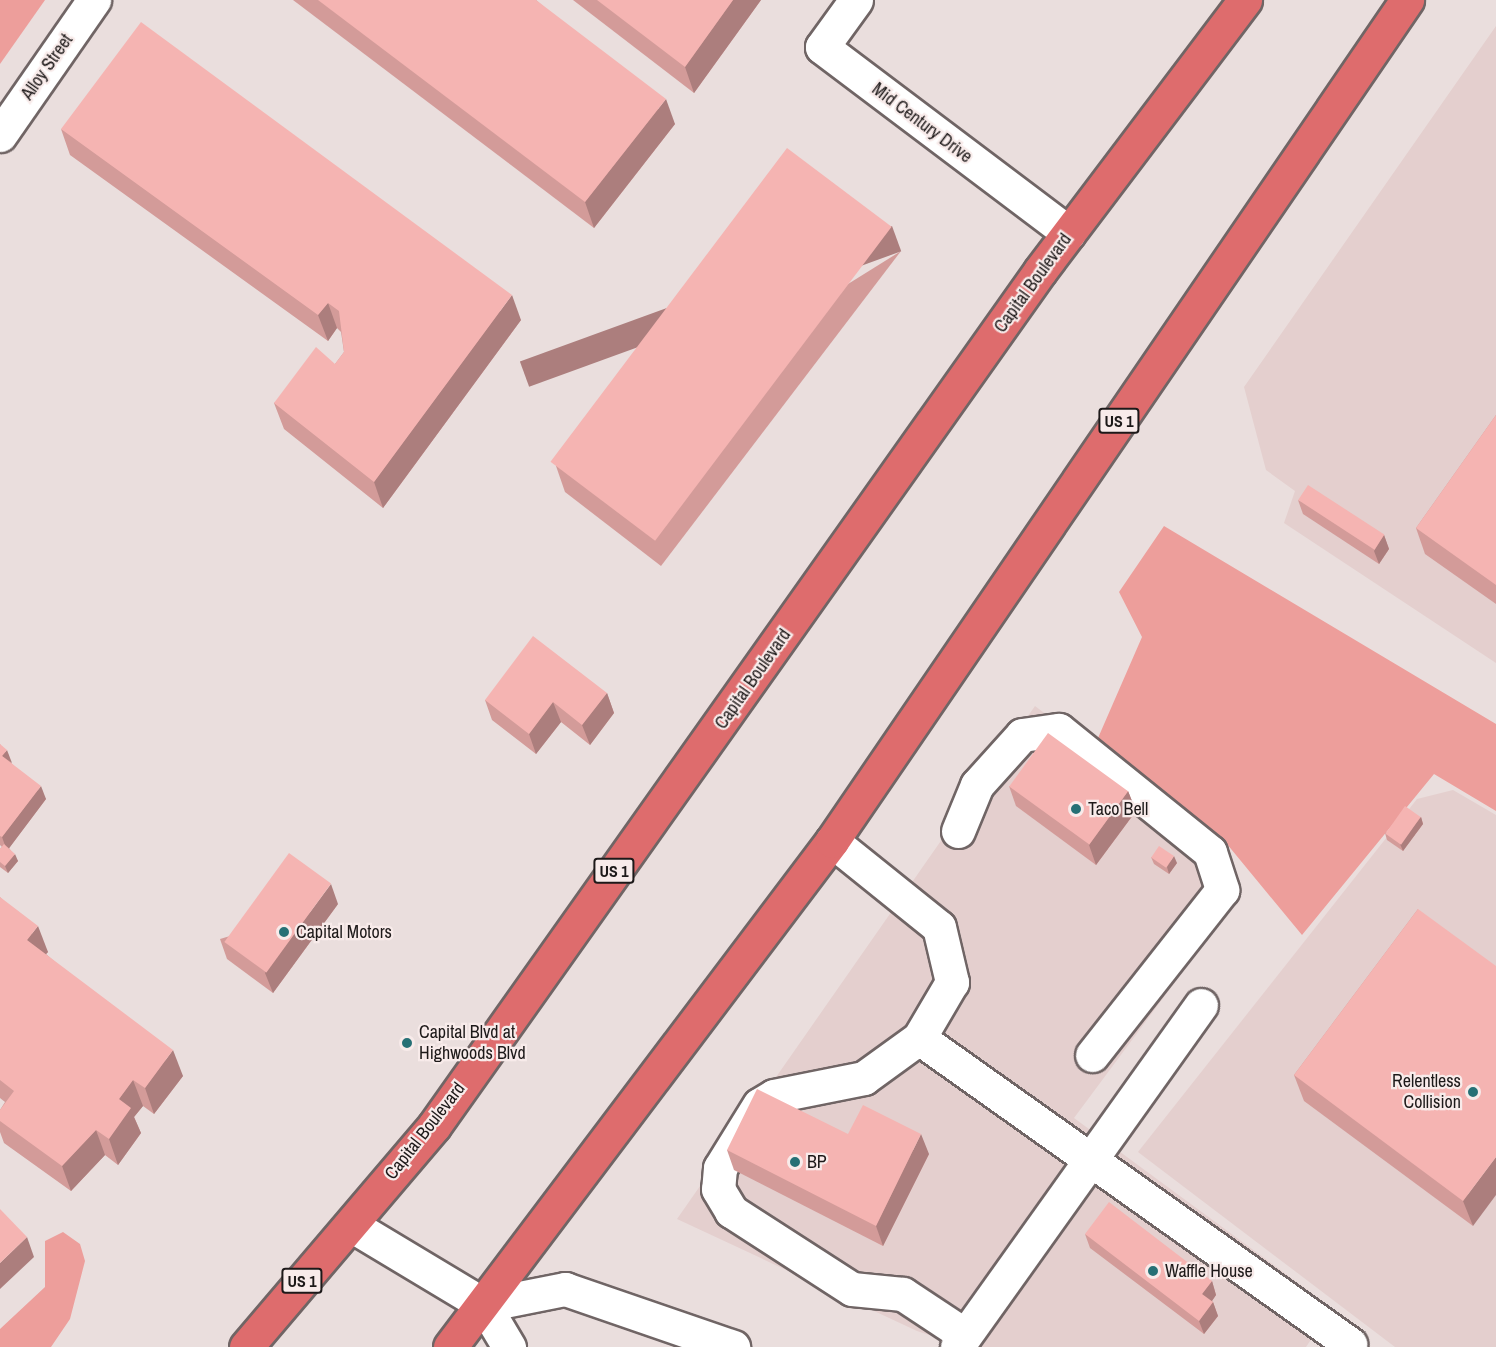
<!DOCTYPE html>
<html>
<head>
<meta charset="utf-8">
<style>
	body { margin:0 }
	#map { position:relative; width:1496px; height:1347px; overflow:hidden; background:#eadedd; font-family:"Archivo Narrow",sans-serif }
	div>[style] { position:absolute }
	[style*='--x'] { left:calc(var(--x)*1px); top:calc(var(--y)*1px); width:calc(var(--w)*1px); rotate:calc(var(--a)*1deg) }
	.built>* { inset:0; background:#e4cfce }
	.green>* { inset:0; background:#ed9e9b }
	.roads { filter:drop-shadow(2px 0 #706565) drop-shadow(-2px 0 #706565) drop-shadow(0 2px #706565) drop-shadow(0 -2px #706565) }
	.minor>* { height:33px; margin:-16.5px; padding:0 16.5px; transform-origin:16.5px; border-radius:16.5px; background:#fff }
	.highway>* { height:33px; margin:-16.5px; padding:0 16.5px; transform-origin:16.5px; border-radius:16.5px; background:#de6c6d }
	.wall>* { inset:0; background:#d39b99 }
	.shaded-wall>* { inset:0; background:#ac7e7d; transform-origin:0 0 }
	.building>* { inset:0; background:#f5b4b2; transform-origin:0 0 }
	.dots>* { width:16px; height:16px; translate:-50% -50%; box-sizing:border-box; border:3px solid #f8ebea; border-radius:50% }
	span { translate:-50% -50%; white-space:nowrap; text-align:center; line-height:1.15; -webkit-text-stroke:4.5px #f8ebea; paint-order:stroke }
	.shield-label span { padding:2px 4px; background:#f8ebea; border:2px solid; border-radius:4px; -webkit-text-stroke-width:0 }
	.shield-label { font-size:16px; color:#1d1919; font-weight:700 }
	.street-label { font-size:18px; color:#1d1919 }
	.poi-label { font-size:18px; color:#1d1919 }
	.left { translate:0 -50%; text-align:left }
	.right { translate:-100% -50%; text-align:right }
</style>
</head>
<body>
<div id="map">
	<div class="built">
		<div style="clip-path:polygon(1496px 26px,1496px 663px,1284px 523px,1295px 491px,1266px 470px,1244px 387px)"></div>
		<div style="clip-path:polygon(1035px 706px,1208px 837px,1242px 892px,1074px 1118px,1332px 1308px,1306px 1347px,966px 1347px,917px 1331px,677px 1219px)"></div>
		<div style="clip-path:polygon(1453px 790px,1496px 815px,1496px 1347px,1395px 1347px,1138px 1152px,1417px 799px)"></div>
	</div>
	<div class="green">
		<div style="clip-path:polygon(0 0,45px 0,0 64px)"></div>
		<div style="clip-path:polygon(1164px 526px,1496px 724px,1496px 811px,1434px 774px,1302px 935px,1222px 838px,1098px 738px,1142px 637px,1119px 592px)"></div>
		<div style="clip-path:polygon(63px 1232px,80px 1244px,85px 1261px,70px 1319px,51px 1347px,0 1347px,0 1329px,45px 1287px,45px 1241px)"></div>
	</div>
	<div class="roads">
		<div class="minor">
			<div style="--x:856;--y:0;--w:58;--a:125.9"></div>
			<div style="--x:822;--y:47;--w:309;--a:37"></div>
			<div style="--x:0;--y:135;--w:165;--a:-55.2"></div>
			<div style="--x:958;--y:831;--w:50;--a:-67.6"></div>
			<div style="--x:977;--y:785;--w:67;--a:-48"></div>
			<div style="--x:1022;--y:735;--w:37;--a:-8"></div>
			<div style="--x:1059;--y:730;--w:194;--a:38.9"></div>
			<div style="--x:1210;--y:852;--w:40;--a:72"></div>
			<div style="--x:1222;--y:890;--w:210;--a:128.2"></div>
			<div style="--x:832;--y:841;--w:137;--a:38.8"></div>
			<div style="--x:939;--y:927;--w:57;--a:76.7"></div>
			<div style="--x:952;--y:982;--w:65;--a:120.5"></div>
			<div style="--x:919;--y:1038;--w:529;--a:35.37"></div>
			<div style="--x:919;--y:1038;--w:68;--a:144"></div>
			<div style="--x:864;--y:1078;--w:92;--a:168.7"></div>
			<div style="--x:774;--y:1096;--w:17;--a:149"></div>
			<div style="--x:759;--y:1105;--w:74;--a:121.8"></div>
			<div style="--x:720;--y:1168;--w:21;--a:95"></div>
			<div style="--x:718;--y:1189;--w:26;--a:59"></div>
			<div style="--x:731;--y:1211;--w:144;--a:32.8"></div>
			<div style="--x:852;--y:1289;--w:51;--a:5.6"></div>
			<div style="--x:903;--y:1294;--w:74;--a:33.5"></div>
			<div style="--x:351;--y:1225;--w:155;--a:31"></div>
			<div style="--x:484;--y:1305;--w:49;--a:59.2"></div>
			<div style="--x:484;--y:1305;--w:83;--a:-11.2"></div>
			<div style="--x:565;--y:1289;--w:178;--a:19"></div>
			<div style="--x:957;--y:1347;--w:420;--a:-54.5"></div>
		</div>
		<div class="highway">
			<div style="--x:246;--y:1347;--w:290;--a:-49.6"></div>
			<div style="--x:434;--y:1126;--w:1048;--a:-54.67"></div>
			<div style="--x:1040;--y:271;--w:340;--a:-52.9"></div>
			<div style="--x:450;--y:1347;--w:634;--a:-52.95"></div>
			<div style="--x:832;--y:841;--w:1019;--a:-55.64"></div>
		</div>
	</div>
	<div class="wall">
		<div style="clip-path:polygon(293px 0,536px 0,675px 124px,594px 228px)"></div>
		<div style="clip-path:polygon(573px 0,761px 0,694px 93px)"></div>
		<div style="clip-path:polygon(61px 129px,521px 320px,383px 508px,284px 429px,274px 403px,335px 364px,344px 352px,341px 332px,337px 328px,328px 341px,70px 155px)"></div>
		<div style="clip-path:polygon(901px 251px,661px 566px,565px 492px,556px 466px)"></div>
		<div style="clip-path:polygon(1496px 415px,1496px 604px,1425px 554px,1416px 528px)"></div>
		<div style="clip-path:polygon(1298px 500px,1384px 535px,1389px 549px,1379px 564px,1303px 514px)"></div>
		<div style="clip-path:polygon(607px 693px,614px 713px,590px 745px,561px 722px,536px 754px,492px 720px,485px 700px)"></div>
		<div style="clip-path:polygon(0 744px,12px 764px,46px 799px,9px 848px,18px 861px,8px 873px,0 867px,0 849px,2px 847px,0 845px)"></div>
		<div style="clip-path:polygon(1009px 786px,1128px 791px,1136px 811px,1096px 865px,1016px 806px)"></div>
		<div style="clip-path:polygon(1421px 817px,1423px 824px,1403px 851px,1387px 840px,1385px 833px)"></div>
		<div style="clip-path:polygon(1151px 857px,1177px 863px,1169px 874px,1154px 864px)"></div>
		<div style="clip-path:polygon(0 897px,48px 952px,46px 954px,183px 1076px,154px 1114px,143px 1106px,134px 1117px,141px 1133px,118px 1165px,105px 1155px,71px 1191px,4px 1143px,0 1132px,0 1110px,5px 1102px,0 1098px)"></div>
		<div style="clip-path:polygon(338px 904px,273px 993px,227px 959px,220px 939px)"></div>
		<div style="clip-path:polygon(1418px 909px,1473px 1226px,1304px 1101px,1294px 1075px)"></div>
		<div style="clip-path:polygon(848px 1134px,929px 1154px,883px 1246px,734px 1170px,727px 1150px)"></div>
		<div style="clip-path:polygon(1085px 1234px,1212px 1281px,1216px 1295px,1212px 1301px,1213px 1302px,1218px 1316px,1204px 1334px,1090px 1248px)"></div>
	</div>
	<div class="shaded-wall">
		<div style="clip-path:polygon(733px 0,761px 0,694px 93px,685px 67px)"></div>
		<div style="clip-path:polygon(666px 99px,675px 124px,594px 228px,585px 202px)"></div>
		<div style="left:892px;top:226px;width:27px;height:396px;rotate:70deg"></div>
		<div style="clip-path:polygon(512px 295px,521px 320px,383px 508px,374px 482px)"></div>
		<div style="clip-path:polygon(328px 303px,337px 328px,328px 341px,318px 315px)"></div>
		<div style="clip-path:polygon(1384px 535px,1389px 549px,1379px 564px,1374px 551px)"></div>
		<div style="clip-path:polygon(607px 693px,614px 713px,590px 745px,582px 725px)"></div>
		<div style="clip-path:polygon(553px 702px,561px 722px,536px 754px,529px 734px)"></div>
		<div style="clip-path:polygon(7px 750px,12px 763px,2px 756px)"></div>
		<div style="clip-path:polygon(41px 786px,46px 799px,7px 851px,2px 837px)"></div>
		<div style="clip-path:polygon(1128px 791px,1136px 811px,1096px 865px,1089px 845px)"></div>
		<div style="clip-path:polygon(1421px 817px,1423px 824px,1403px 851px,1400px 844px)"></div>
		<div style="clip-path:polygon(15px 854px,18px 861px,8px 873px,5px 866px)"></div>
		<div style="clip-path:polygon(1174px 856px,1177px 863px,1169px 874px,1167px 867px)"></div>
		<div style="clip-path:polygon(331px 884px,338px 904px,273px 993px,265px 973px)"></div>
		<div style="clip-path:polygon(38px 926px,48px 952px,36px 965px,27px 940px)"></div>
		<div style="clip-path:polygon(173px 1050px,183px 1076px,154px 1114px,145px 1088px)"></div>
		<div style="clip-path:polygon(133px 1080px,143px 1106px,134px 1117px,141px 1133px,118px 1165px,109px 1139px,119px 1099px)"></div>
		<div style="clip-path:polygon(96px 1130px,105px 1155px,71px 1191px,62px 1166px)"></div>
		<div style="clip-path:polygon(921px 1134px,929px 1154px,883px 1246px,876px 1226px)"></div>
		<div style="clip-path:polygon(1496px 1157px,1496px 1195px,1473px 1226px,1463px 1201px)"></div>
		<div style="clip-path:polygon(27px 1237px,34px 1257px,0 1289px,0 1263px)"></div>
		<div style="clip-path:polygon(1212px 1281px,1216px 1295px,1207px 1308px,1202px 1294px)"></div>
		<div style="clip-path:polygon(1213px 1302px,1218px 1316px,1204px 1334px,1199px 1321px)"></div>
	</div>
	<div class="building">
		<div style="clip-path:polygon(318px 0,536px 0,666px 99px,585px 202px)"></div>
		<div style="clip-path:polygon(597px 0,733px 0,685px 67px)"></div>
		<div style="clip-path:polygon(141px 22px,512px 295px,374px 482px,274px 403px,316px 347px,335px 364px,344px 352px,339px 311px,328px 303px,318px 315px,61px 129px)"></div>
		<div style="left:787px;top:148px;width:131px;height:393px;rotate:37deg"></div>
		<div style="clip-path:polygon(1496px 415px,1496px 585px,1416px 528px)"></div>
		<div style="left:1308px;top:485px;width:91px;height:18px;rotate:33deg"></div>
		<div style="clip-path:polygon(533px 636px,607px 693px,582px 725px,553px 702px,529px 734px,485px 700px)"></div>
		<div style="left:1048px;top:733px;width:99px;height:66px;rotate:36deg"></div>
		<div style="clip-path:polygon(0 744px,7px 750px,2px 756px,41px 786px,2px 837px,0 836px)"></div>
		<div style="left:1405px;top:806px;width:19px;height:34px;rotate:35deg"></div>
		<div style="clip-path:polygon(4px 844px,15px 854px,5px 866px,0 862px,0 849px)"></div>
		<div style="left:1159px;top:846px;width:18px;height:14px;rotate:34deg"></div>
		<div style="left:289px;top:853px;width:52px;height:110px;rotate:36deg"></div>
		<div style="clip-path:polygon(0 897px,38px 926px,27px 940px,173px 1050px,145px 1088px,133px 1080px,119px 1099px,131px 1108px,109px 1139px,96px 1130px,62px 1166px,0 1121px,0 1110px,14px 1091px,0 1080px)"></div>
		<div style="clip-path:polygon(1418px 909px,1496px 966px,1496px 1157px,1463px 1201px,1294px 1075px)"></div>
		<div style="clip-path:polygon(757px 1089px,848px 1134px,863px 1105px,921px 1134px,876px 1226px,727px 1150px)"></div>
		<div style="clip-path:polygon(1109px 1202px,1212px 1281px,1202px 1294px,1213px 1302px,1199px 1321px,1085px 1234px)"></div>
		<div style="clip-path:polygon(0 1209px,27px 1237px,0 1263px)"></div>
	</div>
	<div class="dots">
		<div style="left:1076px;top:809px;background:#267075"></div>
		<div style="left:284px;top:932px;background:#267075"></div>
		<div style="left:407px;top:1043px;background:#267075"></div>
		<div style="left:1473px;top:1092px;background:#267075"></div>
		<div style="left:795px;top:1162px;background:#267075"></div>
		<div style="left:1153px;top:1271px;background:#267075"></div>
	</div>
	<div class="shield-label">
		<span style="left:1119px;top:421px">US 1</span>
		<span style="left:614px;top:871px">US 1</span>
		<span style="left:302px;top:1281px">US 1</span>
	</div>
	<div class="street-label">
		<span style="left:47px;top:67px;rotate:-55deg">Alloy Street</span>
		<span style="left:922px;top:123px;rotate:37deg">Mid Century Drive</span>
		<span style="left:1033px;top:283px;rotate:-54deg">Capital Boulevard</span>
		<span style="left:753px;top:679px;rotate:-55deg">Capital Boulevard</span>
		<span style="left:425px;top:1131px;rotate:-52deg">Capital Boulevard</span>
	</div>
	<div class="poi-label">
		<span class="left" style="left:1088px;top:809px">Taco Bell</span>
		<span class="left" style="left:296px;top:932px">Capital Motors</span>
		<span class="left" style="left:419px;top:1043px">Capital Blvd at<br>Highwoods Blvd</span>
		<span class="right" style="left:1461px;top:1092px">Relentless<br>Collision</span>
		<span class="left" style="left:807px;top:1162px">BP</span>
		<span class="left" style="left:1165px;top:1271px">Waffle House</span>
	</div>
</div>
</body>
</html>
